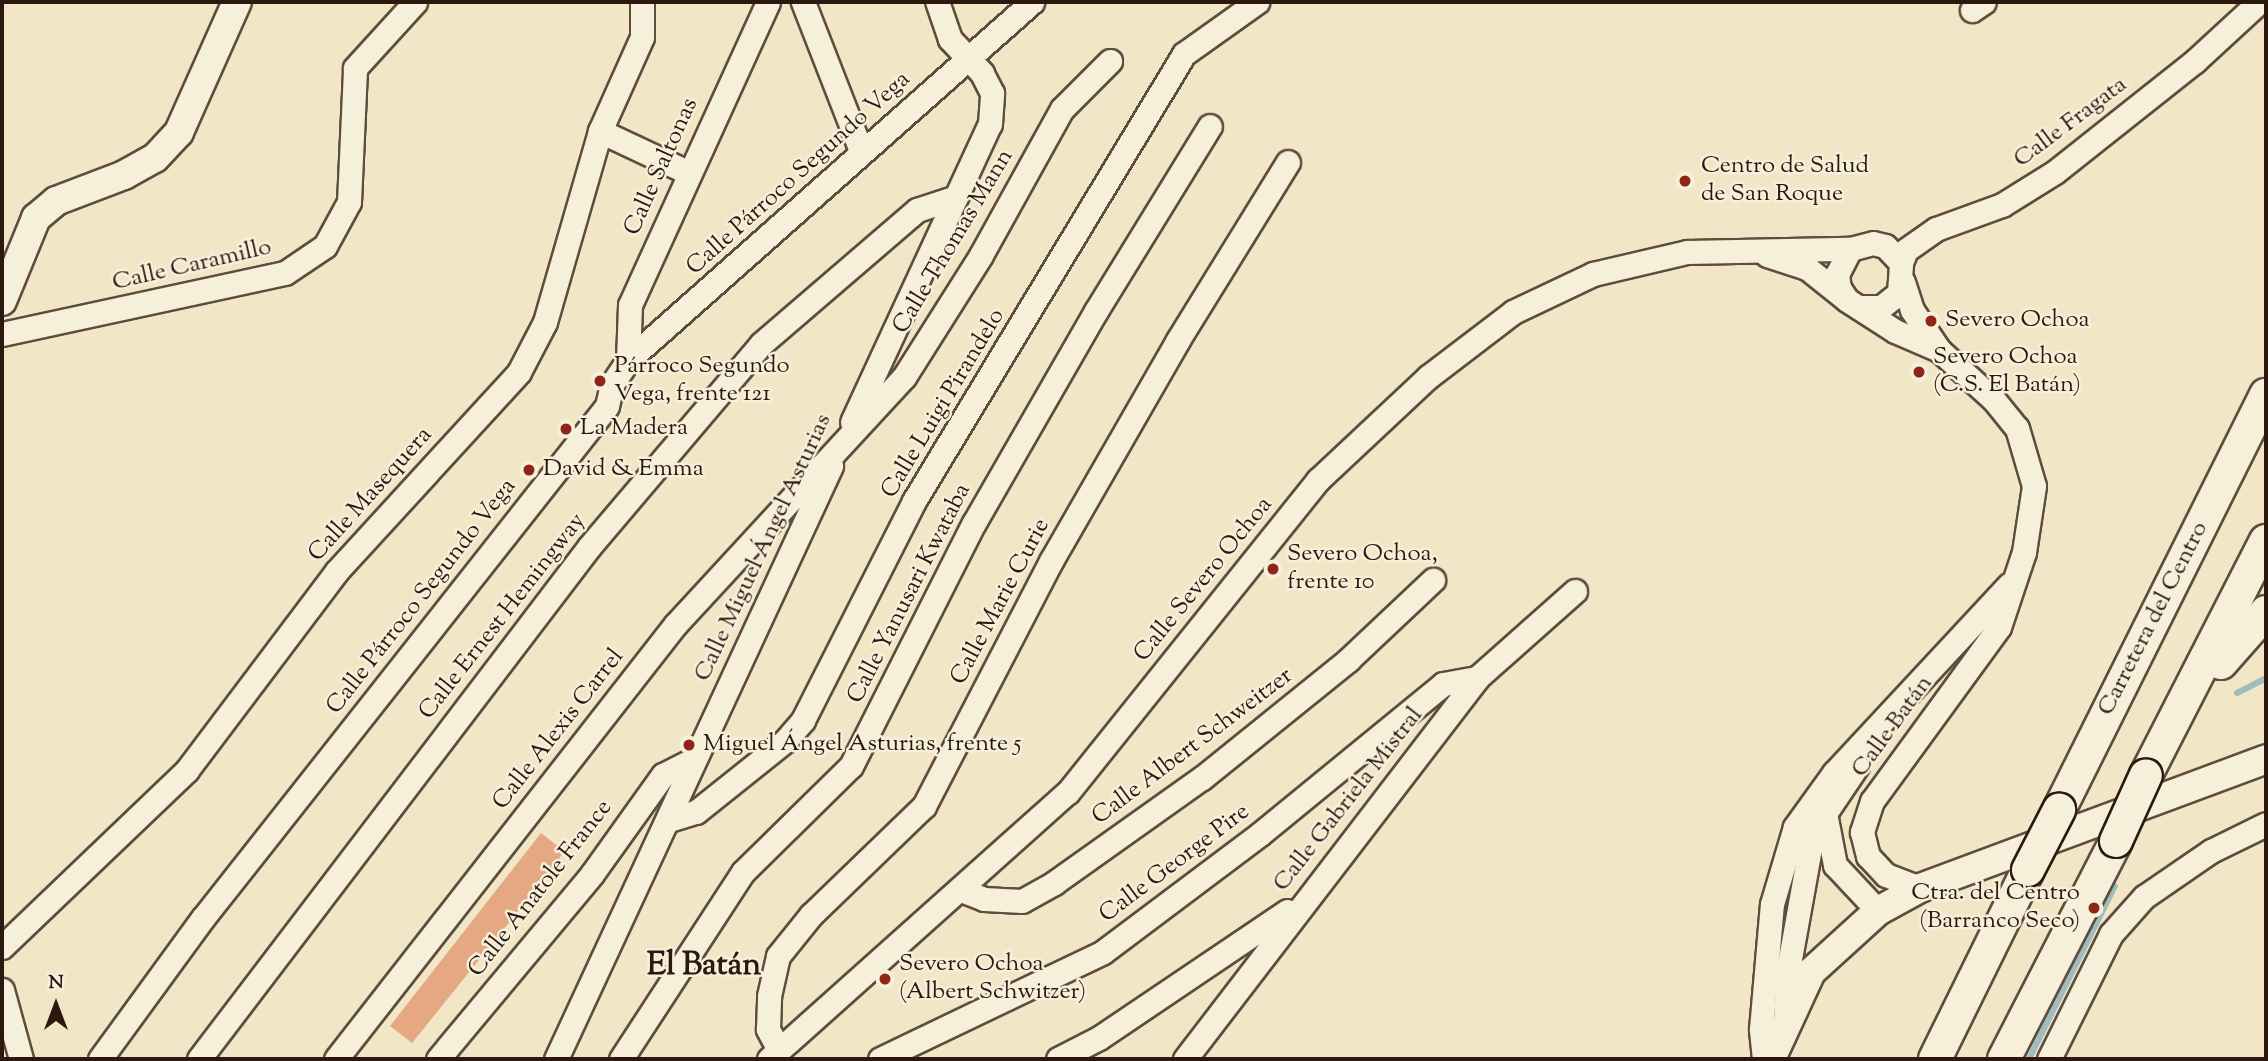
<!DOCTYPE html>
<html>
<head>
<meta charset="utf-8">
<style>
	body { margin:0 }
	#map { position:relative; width:2268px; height:1061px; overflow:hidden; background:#f1e6c6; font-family:"Sorts Mill Goudy",serif }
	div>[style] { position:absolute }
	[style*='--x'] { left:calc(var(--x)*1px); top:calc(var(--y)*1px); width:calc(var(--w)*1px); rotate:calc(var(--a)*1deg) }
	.stream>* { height:6px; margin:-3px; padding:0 3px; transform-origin:3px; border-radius:3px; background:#9fbdbf }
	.building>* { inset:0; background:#e5a883 }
	.roads { filter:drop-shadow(2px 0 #5e4c3e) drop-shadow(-2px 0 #5e4c3e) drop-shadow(0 2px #5e4c3e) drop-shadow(0 -2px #5e4c3e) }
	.minor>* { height:23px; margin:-11.5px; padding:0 11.5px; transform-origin:11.5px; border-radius:11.5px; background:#f6efda }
	.tertiary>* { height:28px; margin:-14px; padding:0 14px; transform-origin:14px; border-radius:14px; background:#f6efda }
	.secondary>* { height:32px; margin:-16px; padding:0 16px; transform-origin:16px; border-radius:16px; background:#f6efda }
	.bridges { filter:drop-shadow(2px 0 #2d1810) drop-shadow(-2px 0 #2d1810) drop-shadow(0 2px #2d1810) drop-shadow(0 -2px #2d1810) }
	.secondary-bridge>* { height:32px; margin:-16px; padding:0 16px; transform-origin:16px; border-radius:16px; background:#f6efda }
	.dots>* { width:19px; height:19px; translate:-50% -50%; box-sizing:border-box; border:4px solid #f6efda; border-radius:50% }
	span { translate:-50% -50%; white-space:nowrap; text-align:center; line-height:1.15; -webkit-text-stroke:5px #f6efda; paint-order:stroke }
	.street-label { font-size:24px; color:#2d1810 }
	.poi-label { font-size:24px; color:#2d1810 }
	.left { translate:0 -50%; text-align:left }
	.right { translate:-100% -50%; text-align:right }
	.district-label { font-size:32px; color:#2d1810; font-weight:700 }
	.frame { position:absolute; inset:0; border:4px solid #2d1810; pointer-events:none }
	.north { position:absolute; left:21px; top:970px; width:70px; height:70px; -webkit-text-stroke:5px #f6efda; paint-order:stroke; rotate:0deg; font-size:19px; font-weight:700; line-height:28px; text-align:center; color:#2d1810 }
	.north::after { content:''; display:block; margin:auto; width:24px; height:32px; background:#2d1810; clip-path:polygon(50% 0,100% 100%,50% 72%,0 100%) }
</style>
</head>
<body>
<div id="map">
	<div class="stream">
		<div style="--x:2237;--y:693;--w:33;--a:-27"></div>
		<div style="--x:2029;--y:1059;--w:193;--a:-63.6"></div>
	</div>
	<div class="building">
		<div style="clip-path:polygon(541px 833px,564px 851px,554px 867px,412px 1043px,390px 1026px)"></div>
	</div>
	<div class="roads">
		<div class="minor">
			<div style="--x:803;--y:2;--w:160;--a:68.7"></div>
			<div style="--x:1972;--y:10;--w:14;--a:-34"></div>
			<div style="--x:600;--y:131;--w:96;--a:25.2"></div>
			<div style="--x:1767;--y:255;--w:42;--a:18"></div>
			<div style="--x:1807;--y:268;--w:50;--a:38.5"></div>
			<div style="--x:1901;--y:263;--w:14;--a:-69"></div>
			<div style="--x:1906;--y:250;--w:37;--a:-35"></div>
			<div style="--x:1936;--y:229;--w:70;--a:-20"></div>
			<div style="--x:2002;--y:205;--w:62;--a:-31.9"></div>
			<div style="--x:2055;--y:172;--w:179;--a:-38.4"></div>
			<div style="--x:2195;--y:61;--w:87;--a:-42.7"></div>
			<div style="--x:1903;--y:282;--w:29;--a:72"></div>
			<div style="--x:1912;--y:310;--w:48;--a:56"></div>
			<div style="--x:1939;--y:350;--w:74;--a:42.3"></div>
			<div style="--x:1994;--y:400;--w:36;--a:51"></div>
			<div style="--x:2017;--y:428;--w:60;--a:73.7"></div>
			<div style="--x:2034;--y:486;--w:67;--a:98.6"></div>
			<div style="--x:2024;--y:552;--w:79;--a:108.4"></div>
			<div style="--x:1999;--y:627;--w:215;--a:126.1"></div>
			<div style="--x:1872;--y:801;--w:33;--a:108"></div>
			<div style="--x:1862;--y:832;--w:25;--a:76"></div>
			<div style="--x:1868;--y:856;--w:26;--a:47"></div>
			<div style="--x:1886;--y:875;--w:36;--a:21"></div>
			<div style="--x:1859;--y:307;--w:22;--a:0"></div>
			<div style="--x:1881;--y:307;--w:23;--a:-38"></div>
			<div style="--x:1899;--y:293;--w:30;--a:-86"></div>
			<div style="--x:1901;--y:263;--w:23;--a:-133"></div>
			<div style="--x:1885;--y:246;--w:12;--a:-166"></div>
			<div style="--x:1873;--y:243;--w:24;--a:165"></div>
			<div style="--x:1850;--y:249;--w:28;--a:117"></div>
			<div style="--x:1837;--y:274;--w:14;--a:82"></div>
			<div style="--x:1839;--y:288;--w:14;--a:56"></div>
			<div style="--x:1847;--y:300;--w:57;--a:32.9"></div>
			<div style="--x:1895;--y:331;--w:48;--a:23.4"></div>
			<div style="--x:2;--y:334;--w:289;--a:-12.2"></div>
			<div style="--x:285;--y:273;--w:48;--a:-34"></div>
			<div style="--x:325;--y:246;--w:50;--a:-61.4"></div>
			<div style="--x:349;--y:202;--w:134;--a:-87.4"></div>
			<div style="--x:355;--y:68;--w:89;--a:-47.7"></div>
			<div style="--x:628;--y:360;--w:55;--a:-87.9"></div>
			<div style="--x:630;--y:305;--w:333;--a:-65.5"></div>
			<div style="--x:852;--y:422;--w:328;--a:-65.2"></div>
			<div style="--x:990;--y:124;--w:31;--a:-86"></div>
			<div style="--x:992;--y:93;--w:22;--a:-117"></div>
			<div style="--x:982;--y:73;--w:47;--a:-133.3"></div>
			<div style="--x:950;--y:39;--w:39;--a:-109"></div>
			<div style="--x:1825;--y:813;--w:53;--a:79.1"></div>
			<div style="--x:1835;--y:865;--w:63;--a:46.9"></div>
			<div style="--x:669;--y:820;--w:28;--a:-17"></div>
			<div style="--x:696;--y:812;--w:114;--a:-38.6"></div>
			<div style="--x:785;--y:741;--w:28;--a:-49"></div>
			<div style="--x:803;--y:720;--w:246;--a:-63.1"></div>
			<div style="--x:914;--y:501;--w:522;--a:-58.87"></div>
			<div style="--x:1184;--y:54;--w:90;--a:-35.5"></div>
			<div style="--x:961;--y:890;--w:25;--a:21"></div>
			<div style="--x:984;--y:899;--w:38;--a:3"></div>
			<div style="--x:1022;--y:901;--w:37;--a:-29"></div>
			<div style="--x:1054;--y:883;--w:181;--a:-35.4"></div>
			<div style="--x:1202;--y:778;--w:188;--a:-38.9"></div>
			<div style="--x:1348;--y:660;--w:117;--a:-43.3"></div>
			<div style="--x:2;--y:947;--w:256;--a:-43.7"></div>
			<div style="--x:187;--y:770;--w:248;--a:-53"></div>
			<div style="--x:336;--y:572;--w:271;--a:-47.5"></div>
			<div style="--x:519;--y:372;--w:56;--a:-62.5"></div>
			<div style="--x:545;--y:322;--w:199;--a:-73.9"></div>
			<div style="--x:600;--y:131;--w:103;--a:-65.9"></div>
			<div style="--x:642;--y:37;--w:35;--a:-90"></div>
			<div style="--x:2;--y:990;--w:72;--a:74.6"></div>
			<div style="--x:1785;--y:1021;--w:51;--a:-86.6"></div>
			<div style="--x:1788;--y:970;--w:124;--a:-79.8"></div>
			<div style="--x:1810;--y:848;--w:36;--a:-67"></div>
			<div style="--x:1824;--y:815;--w:59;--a:-56"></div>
			<div style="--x:779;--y:1050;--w:24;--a:-118"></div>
			<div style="--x:768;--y:1029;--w:33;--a:-88"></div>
			<div style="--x:769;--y:996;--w:41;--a:-77.3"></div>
			<div style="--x:778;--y:956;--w:53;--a:-51.2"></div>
			<div style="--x:811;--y:915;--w:157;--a:-44"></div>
			<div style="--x:924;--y:806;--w:276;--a:-62.6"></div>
			<div style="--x:1051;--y:561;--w:255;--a:-60.1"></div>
			<div style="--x:1178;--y:340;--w:209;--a:-58.3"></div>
			<div style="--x:100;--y:1059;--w:175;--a:-53.9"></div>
			<div style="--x:203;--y:918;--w:652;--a:-51.72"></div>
			<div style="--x:607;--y:406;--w:23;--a:-77"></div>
			<div style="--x:612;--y:384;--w:29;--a:-56"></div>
			<div style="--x:628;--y:360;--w:540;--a:-41.55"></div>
			<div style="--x:199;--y:1059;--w:644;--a:-52.7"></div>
			<div style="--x:589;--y:547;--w:266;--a:-49.7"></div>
			<div style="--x:761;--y:344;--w:206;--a:-40.7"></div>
			<div style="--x:917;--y:210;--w:41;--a:-18.4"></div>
			<div style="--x:336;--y:1059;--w:551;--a:-52.01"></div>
			<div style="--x:675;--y:625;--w:338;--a:-47.3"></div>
			<div style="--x:904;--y:377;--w:144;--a:-57.7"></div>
			<div style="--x:981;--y:255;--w:167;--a:-61"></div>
			<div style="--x:1062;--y:109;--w:68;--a:-45"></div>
			<div style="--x:438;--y:1059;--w:241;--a:-50.2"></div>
			<div style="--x:592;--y:874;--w:122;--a:-54.4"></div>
			<div style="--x:663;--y:775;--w:33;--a:-27"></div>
			<div style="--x:556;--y:1059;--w:654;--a:-65.12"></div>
			<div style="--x:621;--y:1059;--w:223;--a:-56.9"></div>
			<div style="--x:743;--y:872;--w:151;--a:-44.5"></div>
			<div style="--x:851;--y:766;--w:272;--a:-63.2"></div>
			<div style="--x:974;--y:523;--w:245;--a:-60.1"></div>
			<div style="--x:1096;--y:311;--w:217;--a:-58.4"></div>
			<div style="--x:769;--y:1059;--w:401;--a:-41.8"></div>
			<div style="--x:1068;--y:792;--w:400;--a:-51.3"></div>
			<div style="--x:1318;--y:480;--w:151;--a:-43.1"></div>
			<div style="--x:1428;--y:377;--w:107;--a:-37.4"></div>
			<div style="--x:1513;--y:312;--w:89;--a:-25.4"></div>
			<div style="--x:1593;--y:274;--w:97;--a:-13.2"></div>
			<div style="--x:1687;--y:252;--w:163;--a:-1.1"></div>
			<div style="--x:880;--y:1059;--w:247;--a:-25.6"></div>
			<div style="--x:1103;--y:952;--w:196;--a:-36.9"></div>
			<div style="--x:1260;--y:834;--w:237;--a:-39.3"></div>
			<div style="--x:1443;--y:684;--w:35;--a:-10"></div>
			<div style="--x:1058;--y:1059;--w:46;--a:-27.1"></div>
			<div style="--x:1099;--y:1038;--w:227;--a:-34"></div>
			<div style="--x:1185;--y:1059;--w:480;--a:-52.5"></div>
			<div style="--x:1477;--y:678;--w:131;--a:-41.6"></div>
			<div style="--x:1764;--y:1059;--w:30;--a:-96"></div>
			<div style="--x:1761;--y:1029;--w:125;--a:-85"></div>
			<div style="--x:1772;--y:904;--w:80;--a:-73.4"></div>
			<div style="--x:1795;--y:827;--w:67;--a:-54.2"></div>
			<div style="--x:1834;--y:773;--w:257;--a:-47.1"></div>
			<div style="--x:2049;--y:1059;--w:140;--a:-63.6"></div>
			<div style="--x:2111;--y:934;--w:50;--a:-48.3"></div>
			<div style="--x:2144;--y:897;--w:81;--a:-34.5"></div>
			<div style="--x:2211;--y:851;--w:61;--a:-26.1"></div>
		</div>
		<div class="tertiary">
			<div style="--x:2;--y:301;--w:90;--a:-67.7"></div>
			<div style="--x:36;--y:218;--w:26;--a:-40"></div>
			<div style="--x:56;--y:201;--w:73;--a:-20.9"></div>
			<div style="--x:124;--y:175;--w:35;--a:-29"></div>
			<div style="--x:155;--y:158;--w:35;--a:-47"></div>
			<div style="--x:179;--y:132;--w:142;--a:-66"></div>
			<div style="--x:1771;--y:1059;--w:96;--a:-65.3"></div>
			<div style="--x:1811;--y:972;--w:91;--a:-42.3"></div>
			<div style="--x:1878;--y:911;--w:48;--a:-28.7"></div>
			<div style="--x:1920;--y:888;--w:369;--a:-20.4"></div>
		</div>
		<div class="secondary">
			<div style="--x:2221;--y:663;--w:68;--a:-48.6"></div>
			<div style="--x:2146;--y:775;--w:263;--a:-62.9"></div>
			<div style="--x:2059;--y:810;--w:464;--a:-63.5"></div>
			<div style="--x:1935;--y:1059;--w:211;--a:-63.8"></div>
			<div style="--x:2004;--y:1059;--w:245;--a:-62.8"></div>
		</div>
	</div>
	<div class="bridges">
		<div class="secondary-bridge">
			<div style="--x:2116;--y:841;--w:72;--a:-65.6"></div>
			<div style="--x:2028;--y:870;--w:68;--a:-62.7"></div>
		</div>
	</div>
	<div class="dots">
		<div style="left:1685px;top:181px;background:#8f2418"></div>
		<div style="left:1931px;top:321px;background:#8f2418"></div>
		<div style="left:1919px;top:372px;background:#8f2418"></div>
		<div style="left:600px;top:381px;background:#8f2418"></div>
		<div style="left:566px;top:429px;background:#8f2418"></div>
		<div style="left:529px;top:470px;background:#8f2418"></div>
		<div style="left:1273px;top:569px;background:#8f2418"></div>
		<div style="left:689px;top:745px;background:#8f2418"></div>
		<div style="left:2094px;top:908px;background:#8f2418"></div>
		<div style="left:885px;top:979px;background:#8f2418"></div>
	</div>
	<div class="street-label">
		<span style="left:2071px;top:123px;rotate:-37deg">Calle Fragata</span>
		<span style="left:662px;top:167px;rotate:-66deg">Calle Saltonas</span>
		<span style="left:799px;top:174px;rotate:-42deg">Calle Párroco Segundo Vega</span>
		<span style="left:954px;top:242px;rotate:-59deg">Calle Thomas Mann</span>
		<span style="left:192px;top:266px;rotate:-13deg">Calle Caramillo</span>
		<span style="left:944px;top:404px;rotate:-59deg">Calle Luigi Pirandelo</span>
		<span style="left:371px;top:495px;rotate:-48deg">Calle Masequera</span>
		<span style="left:764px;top:548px;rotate:-65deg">Calle Miguel Ángel Asturias</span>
		<span style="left:1204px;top:580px;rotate:-51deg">Calle Severo Ochoa</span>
		<span style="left:910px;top:594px;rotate:-63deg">Calle Yanusari Kwataba</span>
		<span style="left:422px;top:597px;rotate:-52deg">Calle Párroco Segundo Vega</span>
		<span style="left:1001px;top:602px;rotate:-62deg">Calle Marie Curie</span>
		<span style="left:503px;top:617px;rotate:-52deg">Calle Ernest Hemingway</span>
		<span style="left:2154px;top:619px;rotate:-63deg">Carretera del Centro</span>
		<span style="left:1893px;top:727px;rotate:-54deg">Calle Batán</span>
		<span style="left:559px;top:730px;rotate:-52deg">Calle Alexis Carrel</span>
		<span style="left:1193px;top:747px;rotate:-37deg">Calle Albert Schweitzer</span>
		<span style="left:1349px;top:800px;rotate:-52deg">Calle Gabriela Mistral</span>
		<span style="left:1175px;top:864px;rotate:-37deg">Calle George Pire</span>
		<span style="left:541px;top:889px;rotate:-52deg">Calle Anatole France</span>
	</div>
	<div class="poi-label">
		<span class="left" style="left:1701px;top:181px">Centro de Salud<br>de San Roque</span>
		<span class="left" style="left:1945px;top:321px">Severo Ochoa</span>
		<span class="left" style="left:1933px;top:372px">Severo Ochoa<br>(C.S. El Batán)</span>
		<span class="left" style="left:614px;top:381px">Párroco Segundo<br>Vega, frente 121</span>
		<span class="left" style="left:580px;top:429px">La Madera</span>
		<span class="left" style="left:543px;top:470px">David &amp; Emma</span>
		<span class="left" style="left:1287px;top:569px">Severo Ochoa,<br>frente 10</span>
		<span class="left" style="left:703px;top:745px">Miguel Ángel Asturias, frente 5</span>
		<span class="right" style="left:2080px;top:908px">Ctra. del Centro<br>(Barranco Seco)</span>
		<span class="left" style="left:899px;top:979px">Severo Ochoa<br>(Albert Schwitzer)</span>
	</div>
	<div class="district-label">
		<span style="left:704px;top:966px">El Batán</span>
	</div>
	<div class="frame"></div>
	<div class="north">N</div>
</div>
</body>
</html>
